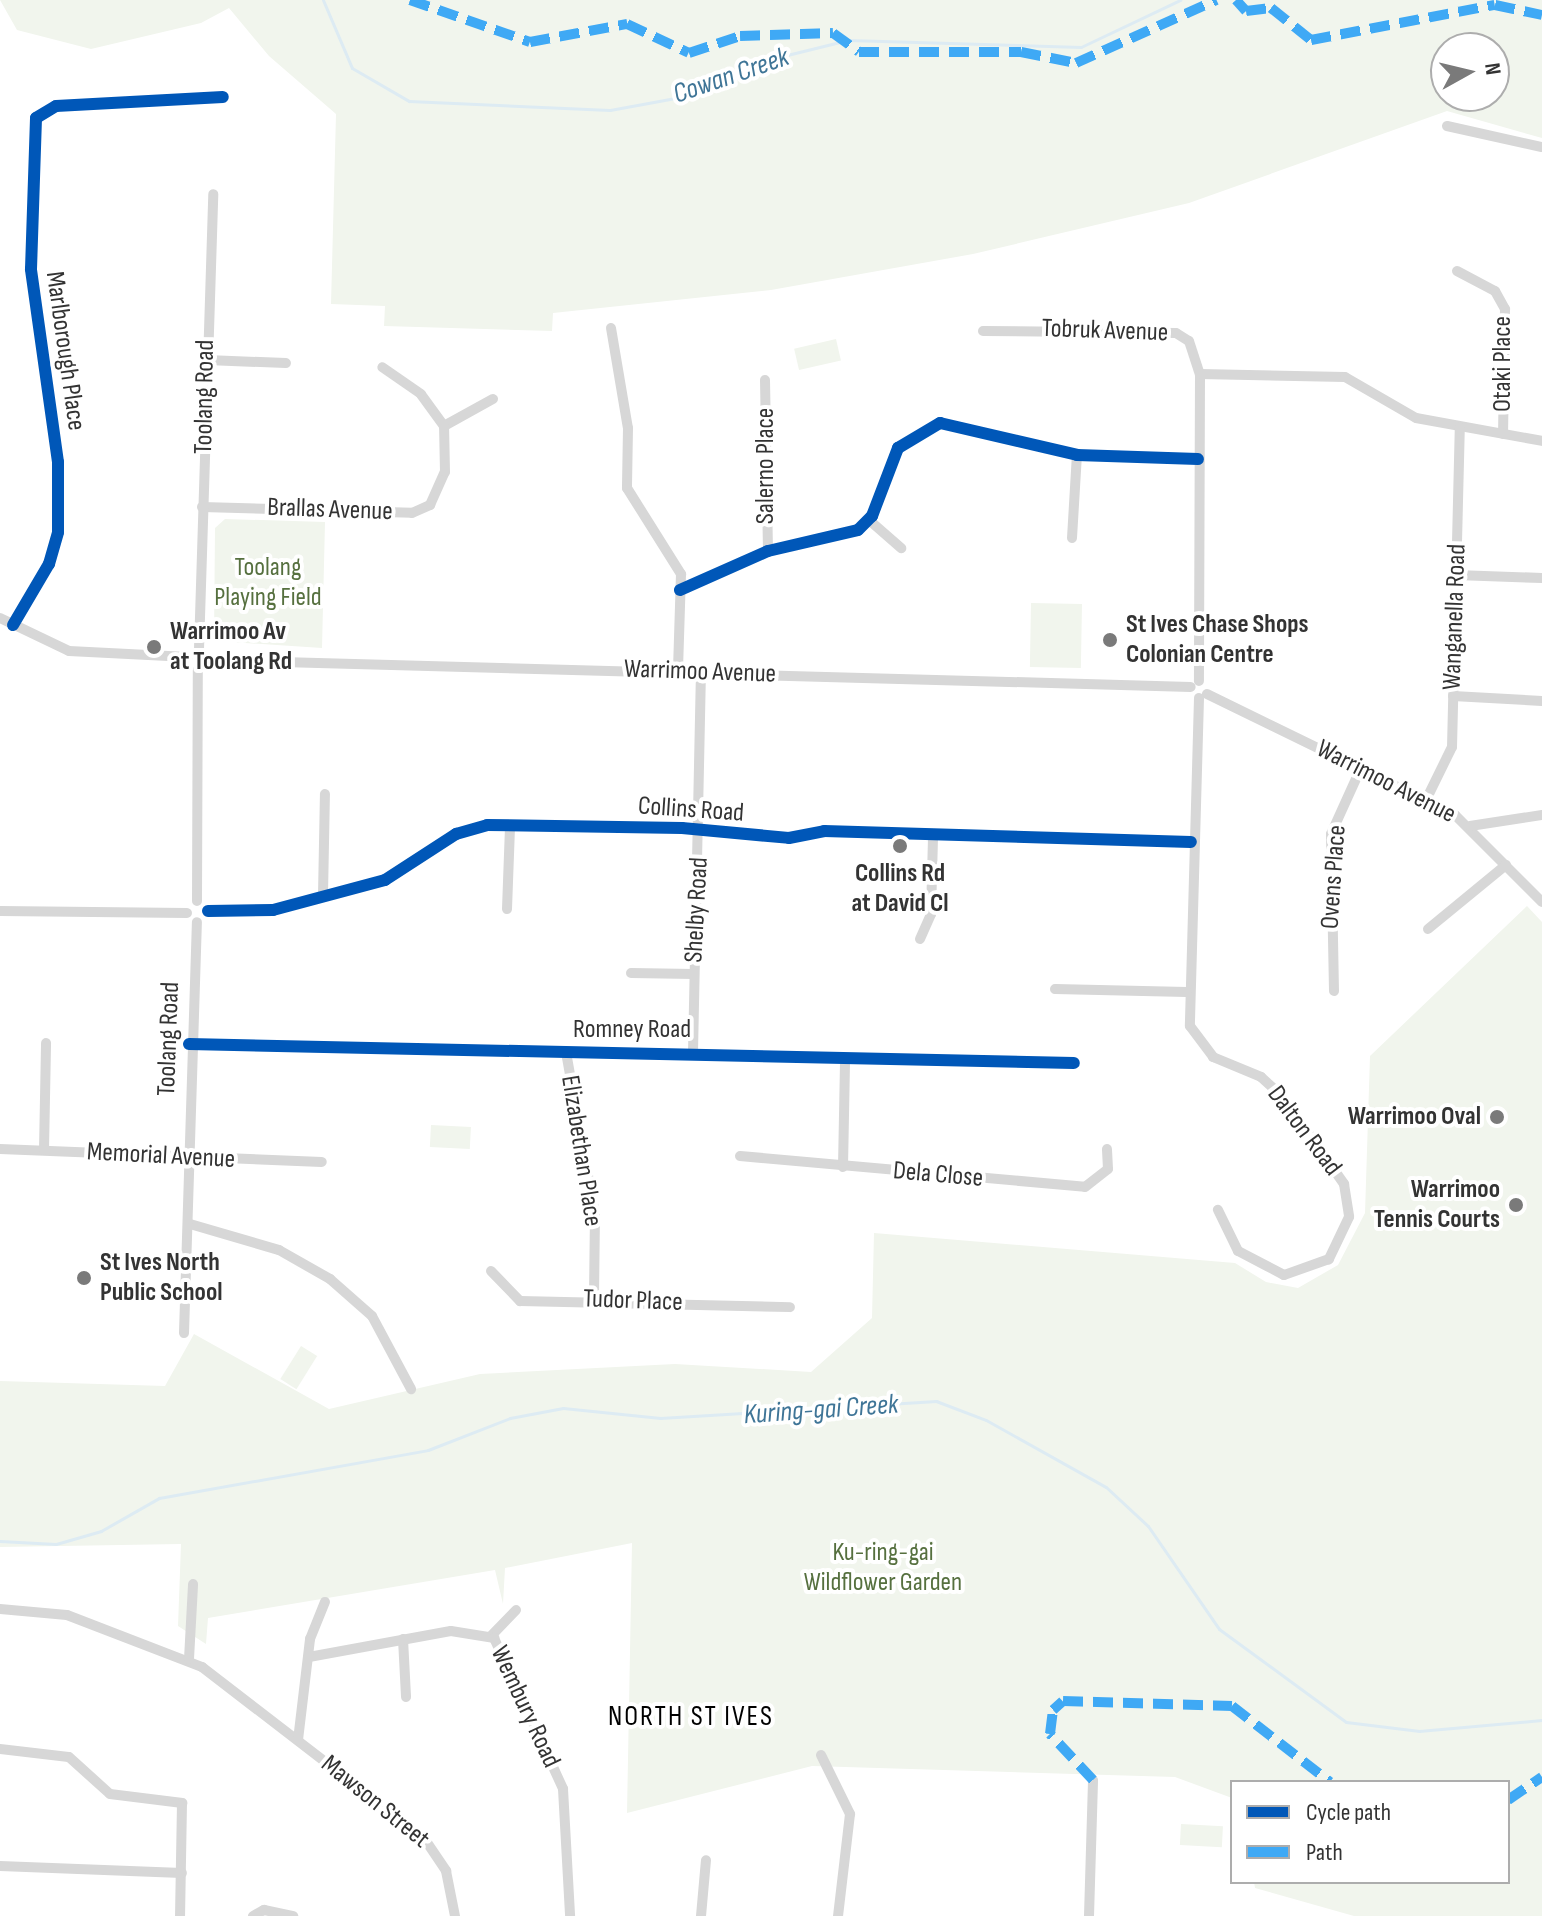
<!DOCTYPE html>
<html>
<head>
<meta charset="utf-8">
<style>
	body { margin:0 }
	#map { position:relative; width:1542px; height:1916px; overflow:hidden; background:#fff; font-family:"Sofia Sans Condensed",sans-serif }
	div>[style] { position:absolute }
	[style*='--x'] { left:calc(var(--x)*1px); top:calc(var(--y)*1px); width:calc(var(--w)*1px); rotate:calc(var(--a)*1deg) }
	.green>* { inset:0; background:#f1f5ed; transform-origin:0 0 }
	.stream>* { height:3px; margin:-1.5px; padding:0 1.5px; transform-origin:1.5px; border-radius:1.5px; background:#ddebf3 }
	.minor>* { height:10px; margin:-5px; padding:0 5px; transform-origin:5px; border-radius:5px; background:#d7d7d7 }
	.quiet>* { height:10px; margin-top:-5px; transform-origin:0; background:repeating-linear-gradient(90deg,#3fa9f5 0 20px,transparent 0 30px) }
	.cycleway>* { height:12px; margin:-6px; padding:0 6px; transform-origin:6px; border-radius:6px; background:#0057b8 }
	.dots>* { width:22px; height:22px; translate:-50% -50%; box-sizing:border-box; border:4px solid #fff; border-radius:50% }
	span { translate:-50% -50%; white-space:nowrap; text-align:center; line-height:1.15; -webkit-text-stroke:8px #fff; paint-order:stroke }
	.street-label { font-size:26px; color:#333 }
	.park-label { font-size:26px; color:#56703f }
	.poi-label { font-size:26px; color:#333; font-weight:700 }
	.left { translate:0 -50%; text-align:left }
	.right { translate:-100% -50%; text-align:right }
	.water-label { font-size:28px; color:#3f7597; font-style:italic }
	.neighbourhood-label { font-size:28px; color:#000; letter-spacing:2px }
	.legend { position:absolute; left:1230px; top:1780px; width:280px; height:104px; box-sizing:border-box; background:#fff; border:2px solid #adadad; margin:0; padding:10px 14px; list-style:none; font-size:24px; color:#333 }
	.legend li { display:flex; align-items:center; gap:16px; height:40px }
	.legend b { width:40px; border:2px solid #adadad }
	.north { position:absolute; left:1430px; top:32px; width:80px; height:80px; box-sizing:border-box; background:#fff; border:2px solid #adadad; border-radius:50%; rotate:82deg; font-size:22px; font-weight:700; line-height:32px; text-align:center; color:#333 }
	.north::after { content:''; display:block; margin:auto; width:28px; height:36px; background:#7a7a7a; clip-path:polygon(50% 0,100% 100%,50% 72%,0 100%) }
</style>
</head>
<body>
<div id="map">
	<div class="green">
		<div style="clip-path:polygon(evenodd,0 0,1542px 0,1542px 138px,1447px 111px,1189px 203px,973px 254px,771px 290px,553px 313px,552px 331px,384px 326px,385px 306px,331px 304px,336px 114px,269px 56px,229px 8px,201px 23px,91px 49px,17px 30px,0 0,1446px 48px,1494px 48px,1494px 96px,1446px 96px,1446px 48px)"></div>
		<div style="left:836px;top:339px;width:22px;height:43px;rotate:77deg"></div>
		<div style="clip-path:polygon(225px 519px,325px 522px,322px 648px,214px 641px,215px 528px)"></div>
		<div style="left:1031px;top:603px;width:51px;height:64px;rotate:1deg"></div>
		<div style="clip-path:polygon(1527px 906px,1542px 922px,1542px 1916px,1354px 1916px,1255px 1888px,1254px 1882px,1508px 1882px,1508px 1782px,1232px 1782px,1232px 1798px,1175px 1777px,812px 1766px,627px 1813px,632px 1543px,505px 1568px,503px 1604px,495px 1570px,208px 1618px,206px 1644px,178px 1626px,181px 1544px,0 1547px,0 1381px,165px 1386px,194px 1334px,329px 1409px,480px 1374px,675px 1364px,811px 1372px,872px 1318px,874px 1233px,1235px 1263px,1266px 1282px,1298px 1288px,1338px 1265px,1365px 1213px,1370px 1056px)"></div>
		<div style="left:431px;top:1125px;width:40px;height:22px;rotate:3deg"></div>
		<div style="left:301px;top:1346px;width:19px;height:39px;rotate:32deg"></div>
		<div style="left:1181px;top:1824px;width:42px;height:21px;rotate:3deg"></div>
	</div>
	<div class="stream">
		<div style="--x:323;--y:0;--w:74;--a:66.9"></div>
		<div style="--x:352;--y:68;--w:66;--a:30.1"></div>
		<div style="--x:409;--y:101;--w:201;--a:2.6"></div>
		<div style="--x:610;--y:110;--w:83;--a:-10.4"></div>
		<div style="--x:692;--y:95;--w:95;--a:-23.6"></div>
		<div style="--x:779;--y:57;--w:71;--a:-13.8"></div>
		<div style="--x:848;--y:40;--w:233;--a:1.7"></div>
		<div style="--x:1081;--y:47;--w:110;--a:-25.4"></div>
		<div style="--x:0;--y:1541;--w:56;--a:3.1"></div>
		<div style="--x:56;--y:1544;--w:47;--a:-16.1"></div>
		<div style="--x:101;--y:1531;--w:67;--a:-29.6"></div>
		<div style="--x:159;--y:1498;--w:273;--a:-10.1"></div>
		<div style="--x:428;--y:1450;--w:88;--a:-21.3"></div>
		<div style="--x:510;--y:1418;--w:54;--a:-10.7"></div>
		<div style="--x:563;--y:1408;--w:98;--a:5.9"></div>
		<div style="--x:660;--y:1418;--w:277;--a:-3.5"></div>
		<div style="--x:936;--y:1401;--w:53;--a:20.8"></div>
		<div style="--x:986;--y:1420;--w:137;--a:29.2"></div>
		<div style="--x:1106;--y:1487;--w:57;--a:42.9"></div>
		<div style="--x:1148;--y:1526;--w:125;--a:55.4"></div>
		<div style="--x:1219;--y:1629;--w:157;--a:36.2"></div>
		<div style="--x:1346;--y:1722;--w:74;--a:7"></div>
		<div style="--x:1419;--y:1731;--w:123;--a:-5.1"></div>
	</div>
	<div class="minor">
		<div style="--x:1447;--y:126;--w:97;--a:12.5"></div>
		<div style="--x:1457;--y:271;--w:43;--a:27.8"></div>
		<div style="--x:1495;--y:291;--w:21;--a:61"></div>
		<div style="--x:1505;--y:309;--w:125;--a:90.9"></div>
		<div style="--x:611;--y:328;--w:101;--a:80.4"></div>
		<div style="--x:628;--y:428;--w:60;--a:91"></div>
		<div style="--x:627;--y:488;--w:102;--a:57.9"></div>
		<div style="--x:681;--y:574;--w:97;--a:91.8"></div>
		<div style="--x:983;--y:331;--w:193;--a:0.6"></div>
		<div style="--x:1176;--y:333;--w:15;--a:32"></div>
		<div style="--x:1189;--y:341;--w:35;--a:72"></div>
		<div style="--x:1200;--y:374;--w:307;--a:90.2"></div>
		<div style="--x:207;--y:360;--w:79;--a:2.2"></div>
		<div style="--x:1200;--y:374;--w:145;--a:1.2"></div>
		<div style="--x:1345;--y:377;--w:82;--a:30"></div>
		<div style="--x:1416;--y:418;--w:128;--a:10.3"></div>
		<div style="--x:765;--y:380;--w:171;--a:89"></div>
		<div style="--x:444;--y:426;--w:56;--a:-28.9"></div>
		<div style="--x:202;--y:507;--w:210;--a:1.6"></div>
		<div style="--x:412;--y:513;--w:20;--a:-24"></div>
		<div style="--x:430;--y:505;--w:36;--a:-66"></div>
		<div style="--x:445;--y:472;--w:46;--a:-91.2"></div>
		<div style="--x:444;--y:426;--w:39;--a:-126"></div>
		<div style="--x:421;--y:394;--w:47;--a:-145.3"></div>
		<div style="--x:869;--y:520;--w:43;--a:41.2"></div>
		<div style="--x:1072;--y:538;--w:83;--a:-86.6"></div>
		<div style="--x:1456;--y:575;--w:86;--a:2"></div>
		<div style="--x:680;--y:590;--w:96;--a:-23.9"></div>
		<div style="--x:768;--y:551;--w:92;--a:-13.1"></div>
		<div style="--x:858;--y:530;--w:20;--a:-45"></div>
		<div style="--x:872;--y:516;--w:73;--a:-69.1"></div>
		<div style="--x:898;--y:448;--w:49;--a:-30.8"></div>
		<div style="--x:940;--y:423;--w:141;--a:13.1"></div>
		<div style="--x:1077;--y:455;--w:121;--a:1.9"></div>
		<div style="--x:0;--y:618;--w:76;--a:25.6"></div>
		<div style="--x:69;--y:651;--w:119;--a:2.9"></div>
		<div style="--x:13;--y:625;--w:71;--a:-59.5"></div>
		<div style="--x:49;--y:564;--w:33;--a:-74"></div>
		<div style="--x:58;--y:532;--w:70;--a:-90"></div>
		<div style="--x:58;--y:462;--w:195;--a:-98"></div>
		<div style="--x:31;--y:269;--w:151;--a:-88.1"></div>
		<div style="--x:36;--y:118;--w:23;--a:-31"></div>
		<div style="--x:56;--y:106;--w:167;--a:-3.1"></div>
		<div style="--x:199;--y:649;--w:455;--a:-88.2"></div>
		<div style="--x:209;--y:660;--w:982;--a:1.57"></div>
		<div style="--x:1207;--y:694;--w:276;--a:26"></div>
		<div style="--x:1455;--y:815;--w:123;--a:45"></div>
		<div style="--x:1453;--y:696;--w:89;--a:3.2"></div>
		<div style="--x:1199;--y:698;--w:328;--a:91.6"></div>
		<div style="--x:1190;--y:1026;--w:39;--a:53"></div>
		<div style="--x:1213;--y:1057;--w:52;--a:22.6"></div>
		<div style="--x:1261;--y:1077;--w:28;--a:42"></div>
		<div style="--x:1282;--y:1096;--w:108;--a:54.8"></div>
		<div style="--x:1344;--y:1184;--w:33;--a:81"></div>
		<div style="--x:1349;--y:1217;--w:47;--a:115.5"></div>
		<div style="--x:1329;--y:1259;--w:48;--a:160.4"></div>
		<div style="--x:1284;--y:1275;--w:52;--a:-152.4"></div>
		<div style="--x:1238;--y:1251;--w:46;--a:-116"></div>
		<div style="--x:1426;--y:800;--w:59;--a:-63.9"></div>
		<div style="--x:1452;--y:747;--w:320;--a:-88.6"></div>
		<div style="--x:1470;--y:826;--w:73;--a:-8.7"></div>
		<div style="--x:323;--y:895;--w:101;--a:-88.9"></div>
		<div style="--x:197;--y:901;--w:231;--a:-89.8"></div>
		<div style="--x:507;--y:909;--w:83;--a:-87.9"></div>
		<div style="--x:0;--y:911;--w:187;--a:0.6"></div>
		<div style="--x:208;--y:911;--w:65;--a:-0.9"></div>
		<div style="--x:273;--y:910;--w:116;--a:-15"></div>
		<div style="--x:385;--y:880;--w:85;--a:-32.9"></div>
		<div style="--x:456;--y:834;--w:32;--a:-16"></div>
		<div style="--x:487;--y:825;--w:195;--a:0.9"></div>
		<div style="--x:682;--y:828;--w:107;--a:5.3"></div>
		<div style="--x:789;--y:838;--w:36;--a:-11"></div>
		<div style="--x:824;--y:831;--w:367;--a:1.7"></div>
		<div style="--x:1428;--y:929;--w:101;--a:-39.4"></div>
		<div style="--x:920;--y:939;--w:27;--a:-66"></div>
		<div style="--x:931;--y:914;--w:79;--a:-88.5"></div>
		<div style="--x:631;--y:973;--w:63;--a:0.9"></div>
		<div style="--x:1055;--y:989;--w:132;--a:1.3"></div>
		<div style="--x:1334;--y:991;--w:157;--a:-91.1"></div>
		<div style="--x:1331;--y:834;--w:72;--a:-65.6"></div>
		<div style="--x:189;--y:1044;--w:885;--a:1.23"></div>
		<div style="--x:566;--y:1052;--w:165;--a:79.9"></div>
		<div style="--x:595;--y:1214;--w:84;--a:90.7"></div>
		<div style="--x:693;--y:1052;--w:380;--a:-88.8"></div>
		<div style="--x:0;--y:1149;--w:322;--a:2.3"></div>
		<div style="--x:44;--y:1150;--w:107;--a:-88.9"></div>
		<div style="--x:740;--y:1156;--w:346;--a:5.1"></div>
		<div style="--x:1085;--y:1187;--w:29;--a:-38"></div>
		<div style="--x:1108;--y:1169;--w:20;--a:-93"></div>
		<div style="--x:843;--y:1167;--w:109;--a:-88.9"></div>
		<div style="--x:190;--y:1224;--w:93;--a:16.3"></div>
		<div style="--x:279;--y:1250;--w:59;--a:29.6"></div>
		<div style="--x:330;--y:1279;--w:56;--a:41.4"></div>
		<div style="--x:372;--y:1316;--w:83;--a:61.9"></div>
		<div style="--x:491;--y:1271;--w:42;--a:46"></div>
		<div style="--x:520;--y:1301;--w:270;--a:1.3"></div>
		<div style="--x:184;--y:1333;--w:411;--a:-88.2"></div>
		<div style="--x:0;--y:1609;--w:67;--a:5.1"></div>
		<div style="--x:67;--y:1615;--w:145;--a:21.1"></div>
		<div style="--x:202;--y:1667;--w:280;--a:37.6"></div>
		<div style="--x:424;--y:1838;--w:40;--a:56"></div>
		<div style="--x:446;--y:1871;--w:46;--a:78.7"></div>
		<div style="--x:491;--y:1636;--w:36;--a:-46"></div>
		<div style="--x:403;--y:1639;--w:58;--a:87"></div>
		<div style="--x:309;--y:1657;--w:144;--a:-10.4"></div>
		<div style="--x:451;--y:1631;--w:44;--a:9.2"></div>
		<div style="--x:494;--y:1638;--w:166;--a:65.4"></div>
		<div style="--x:563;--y:1789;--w:127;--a:86.8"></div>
		<div style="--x:189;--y:1659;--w:75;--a:-86.9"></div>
		<div style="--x:298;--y:1740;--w:102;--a:-83.2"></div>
		<div style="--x:310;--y:1639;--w:40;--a:-68"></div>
		<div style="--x:0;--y:1749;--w:69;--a:6.6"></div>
		<div style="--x:69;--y:1757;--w:55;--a:42.1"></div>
		<div style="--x:110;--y:1794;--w:73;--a:7.1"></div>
		<div style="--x:182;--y:1803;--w:113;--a:91"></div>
		<div style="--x:821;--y:1755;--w:66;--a:63.8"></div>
		<div style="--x:850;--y:1814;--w:103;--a:96.7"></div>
		<div style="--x:0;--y:1866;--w:182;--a:2.2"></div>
		<div style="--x:253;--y:1916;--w:13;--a:-29"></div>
		<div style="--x:264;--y:1910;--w:30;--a:12"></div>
		<div style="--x:701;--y:1916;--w:56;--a:-84.9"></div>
		<div style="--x:1089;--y:1916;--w:136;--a:-88.3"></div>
	</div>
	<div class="quiet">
		<div style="--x:410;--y:0;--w:127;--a:19.3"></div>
		<div style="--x:530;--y:42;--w:99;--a:-10.5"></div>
		<div style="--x:627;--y:24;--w:68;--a:25.1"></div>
		<div style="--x:689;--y:53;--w:54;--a:-18.4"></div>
		<div style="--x:740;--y:36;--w:93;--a:-1.8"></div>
		<div style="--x:833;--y:33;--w:32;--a:36"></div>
		<div style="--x:859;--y:52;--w:162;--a:0"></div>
		<div style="--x:1021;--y:52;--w:56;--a:11.3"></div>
		<div style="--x:1076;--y:63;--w:154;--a:-24.2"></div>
		<div style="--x:1236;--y:0;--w:15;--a:48"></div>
		<div style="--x:1246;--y:11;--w:25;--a:-7"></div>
		<div style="--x:1271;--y:8;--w:51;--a:38.7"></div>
		<div style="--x:1311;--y:40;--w:187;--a:-10.8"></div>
		<div style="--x:1495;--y:5;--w:48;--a:12"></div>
		<div style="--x:1093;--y:1780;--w:63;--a:-133.1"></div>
		<div style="--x:1050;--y:1734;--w:24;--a:-83"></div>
		<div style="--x:1053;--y:1710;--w:13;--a:-42"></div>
		<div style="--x:1063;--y:1701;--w:169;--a:1.7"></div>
		<div style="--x:1232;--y:1706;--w:124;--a:37.8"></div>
		<div style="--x:1508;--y:1800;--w:41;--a:-34.1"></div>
	</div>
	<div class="cycleway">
		<div style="--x:680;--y:590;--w:96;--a:-23.9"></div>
		<div style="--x:768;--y:551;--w:92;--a:-13.1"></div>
		<div style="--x:858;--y:530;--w:20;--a:-45"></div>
		<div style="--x:872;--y:516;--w:73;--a:-69.1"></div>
		<div style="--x:898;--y:448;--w:49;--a:-30.8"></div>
		<div style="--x:940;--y:423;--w:141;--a:13.1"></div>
		<div style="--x:1077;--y:455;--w:121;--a:1.9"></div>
		<div style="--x:13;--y:625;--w:71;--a:-59.5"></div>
		<div style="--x:49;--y:564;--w:33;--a:-74"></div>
		<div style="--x:58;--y:532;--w:70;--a:-90"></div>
		<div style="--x:58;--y:462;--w:195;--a:-98"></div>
		<div style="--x:31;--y:269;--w:151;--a:-88.1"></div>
		<div style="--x:36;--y:118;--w:23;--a:-31"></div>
		<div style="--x:56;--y:106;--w:167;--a:-3.1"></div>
		<div style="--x:208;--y:911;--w:65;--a:-0.9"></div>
		<div style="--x:273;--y:910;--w:116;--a:-15"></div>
		<div style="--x:385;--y:880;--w:85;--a:-32.9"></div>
		<div style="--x:456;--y:834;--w:32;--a:-16"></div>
		<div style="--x:487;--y:825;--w:195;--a:0.9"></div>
		<div style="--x:682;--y:828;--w:107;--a:5.3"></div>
		<div style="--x:789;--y:838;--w:36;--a:-11"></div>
		<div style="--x:824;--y:831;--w:367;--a:1.7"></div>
		<div style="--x:189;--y:1044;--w:885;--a:1.23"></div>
	</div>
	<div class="dots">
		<div style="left:1110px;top:640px;background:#7a7a7a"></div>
		<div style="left:154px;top:647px;background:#7a7a7a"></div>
		<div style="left:900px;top:846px;background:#7a7a7a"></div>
		<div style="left:1497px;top:1117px;background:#7a7a7a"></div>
		<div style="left:1516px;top:1205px;background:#7a7a7a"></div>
		<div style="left:84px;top:1278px;background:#7a7a7a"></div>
	</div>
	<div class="street-label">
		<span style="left:1105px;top:331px;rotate:2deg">Tobruk Avenue</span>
		<span style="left:65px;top:351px;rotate:82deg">Marlborough Place</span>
		<span style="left:1503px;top:364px;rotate:-90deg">Otaki Place</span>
		<span style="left:205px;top:397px;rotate:-89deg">Toolang Road</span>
		<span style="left:766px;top:466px;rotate:-90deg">Salerno Place</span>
		<span style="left:330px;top:510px;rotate:2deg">Brallas Avenue</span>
		<span style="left:1455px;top:617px;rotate:-88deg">Wanganella Road</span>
		<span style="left:700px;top:672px;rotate:2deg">Warrimoo Avenue</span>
		<span style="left:1386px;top:782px;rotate:27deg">Warrimoo Avenue</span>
		<span style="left:691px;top:810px;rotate:4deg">Collins Road</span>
		<span style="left:1334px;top:877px;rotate:-86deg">Ovens Place</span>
		<span style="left:697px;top:910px;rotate:-87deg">Shelby Road</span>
		<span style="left:632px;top:1030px">Romney Road</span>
		<span style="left:169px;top:1039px;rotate:-88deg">Toolang Road</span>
		<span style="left:1304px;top:1131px;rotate:53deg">Dalton Road</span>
		<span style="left:581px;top:1151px;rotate:81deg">Elizabethan Place</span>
		<span style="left:161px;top:1156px;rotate:3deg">Memorial Avenue</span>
		<span style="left:938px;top:1175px;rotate:5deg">Dela Close</span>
		<span style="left:633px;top:1301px;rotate:2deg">Tudor Place</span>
		<span style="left:525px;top:1707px;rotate:65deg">Wembury Road</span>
		<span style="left:375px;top:1802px;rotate:39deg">Mawson Street</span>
	</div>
	<div class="park-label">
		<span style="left:268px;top:583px">Toolang<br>Playing Field</span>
		<span style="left:883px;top:1568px">Ku-ring-gai<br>Wildflower Garden</span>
	</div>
	<div class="poi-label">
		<span class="left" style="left:1126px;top:640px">St Ives Chase Shops<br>Colonian Centre</span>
		<span class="left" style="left:170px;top:647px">Warrimoo Av<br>at Toolang Rd</span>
		<span style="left:900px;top:889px">Collins Rd<br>at David Cl</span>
		<span class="right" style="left:1481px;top:1117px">Warrimoo Oval</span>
		<span class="right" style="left:1500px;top:1205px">Warrimoo<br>Tennis Courts</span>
		<span class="left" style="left:100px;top:1278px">St Ives North<br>Public School</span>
	</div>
	<div class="water-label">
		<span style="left:731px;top:76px;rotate:-19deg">Cowan Creek</span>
		<span style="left:821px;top:1410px;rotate:-4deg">Kuring-gai Creek</span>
	</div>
	<div class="neighbourhood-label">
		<span style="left:691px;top:1717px">NORTH ST IVES</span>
	</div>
	<ul class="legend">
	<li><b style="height:10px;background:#0057b8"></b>Cycle path</li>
	<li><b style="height:10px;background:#3fa9f5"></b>Path</li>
	</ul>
	<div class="north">N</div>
</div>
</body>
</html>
